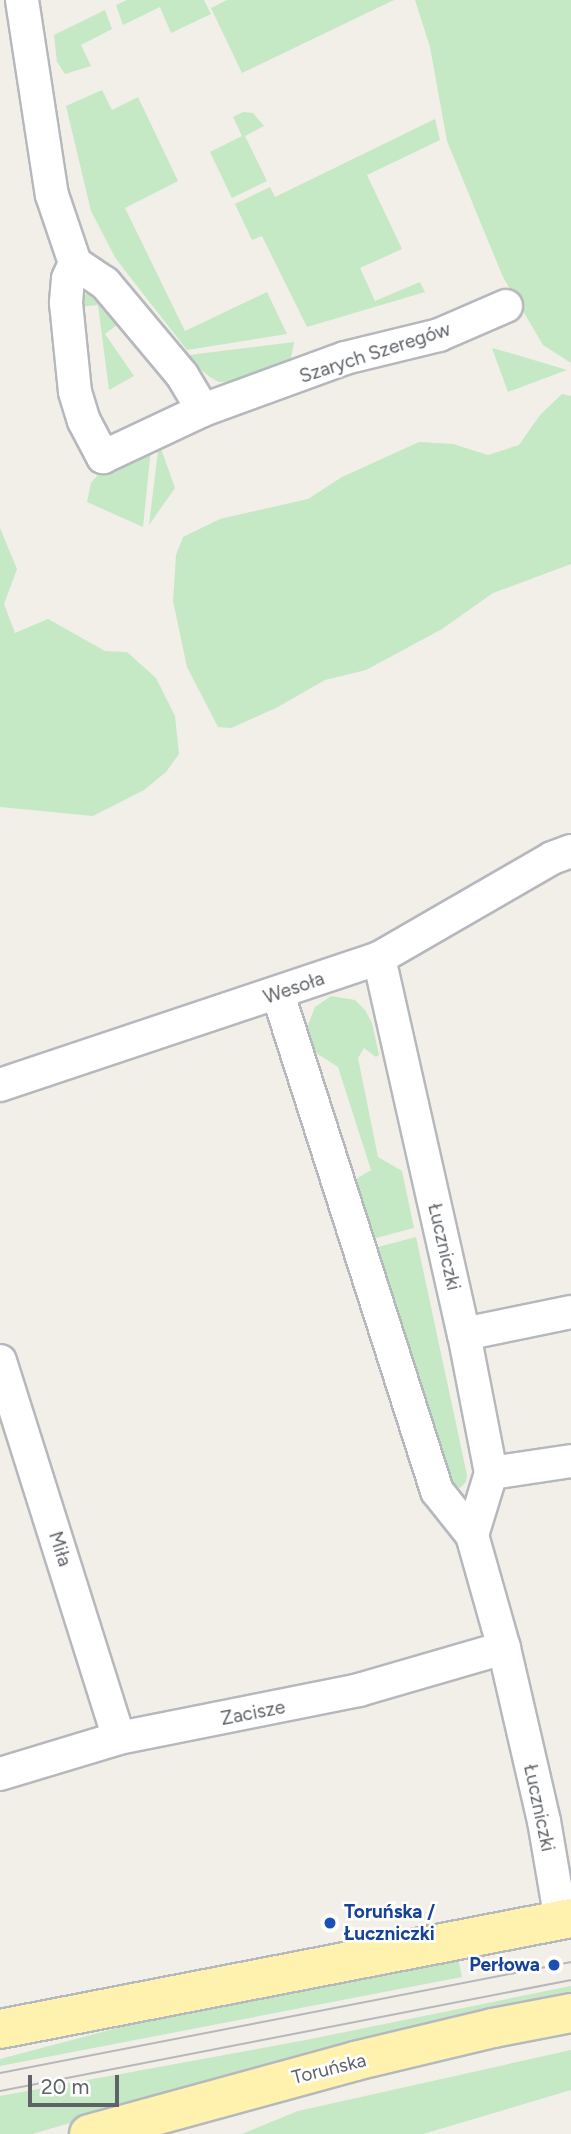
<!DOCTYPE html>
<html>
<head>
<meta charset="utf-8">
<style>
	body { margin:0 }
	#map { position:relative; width:571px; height:2134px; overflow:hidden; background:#f1efe8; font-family:Figtree,sans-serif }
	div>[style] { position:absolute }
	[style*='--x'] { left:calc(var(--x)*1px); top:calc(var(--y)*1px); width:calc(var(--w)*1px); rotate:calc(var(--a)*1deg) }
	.green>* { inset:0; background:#c5e8c5 }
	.roads { filter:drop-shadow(2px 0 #b5b8bc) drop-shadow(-2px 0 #b5b8bc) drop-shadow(0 2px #b5b8bc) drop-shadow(0 -2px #b5b8bc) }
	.minor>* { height:32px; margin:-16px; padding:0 16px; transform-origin:16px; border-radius:16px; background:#fff }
	.major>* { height:38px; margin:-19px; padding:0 19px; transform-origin:19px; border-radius:19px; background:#fff2af }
	.tram>* { height:2px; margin:-1px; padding:0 1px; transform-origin:1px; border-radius:1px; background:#b6b7b8 }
	.dots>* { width:19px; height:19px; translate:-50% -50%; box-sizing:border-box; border:4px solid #fff; border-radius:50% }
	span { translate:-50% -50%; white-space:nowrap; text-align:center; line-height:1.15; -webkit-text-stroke:5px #fff; paint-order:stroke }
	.street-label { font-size:19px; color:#5f6368 }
	.transit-label { font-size:19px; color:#164399; font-weight:700 }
	.left { translate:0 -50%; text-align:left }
	.right { translate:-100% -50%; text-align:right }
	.scale { position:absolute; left:28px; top:2075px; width:91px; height:32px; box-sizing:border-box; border:4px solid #5f6368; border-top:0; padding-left:9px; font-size:21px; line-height:24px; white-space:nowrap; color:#5f6368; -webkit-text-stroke:5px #fff; paint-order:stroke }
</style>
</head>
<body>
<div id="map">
	<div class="green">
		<div style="clip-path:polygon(127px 0,204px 0,211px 14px,171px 33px,160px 7px,123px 25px,116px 5px)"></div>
		<div style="clip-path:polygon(227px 0,394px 0,242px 73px,211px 8px)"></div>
		<div style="clip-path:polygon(415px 0,571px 0,571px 363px,543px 345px,503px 277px,447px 141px,430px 47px)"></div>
		<div style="clip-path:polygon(105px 10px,112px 29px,81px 45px,91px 66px,65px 74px,57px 62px,54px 35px)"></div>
		<div style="clip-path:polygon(102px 90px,112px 110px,138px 97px,178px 181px,125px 208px,185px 331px,267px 292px,287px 334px,187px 350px,116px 259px,91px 211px,66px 106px)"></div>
		<div style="clip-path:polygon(243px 112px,253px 113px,264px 126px,245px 136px,267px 181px,232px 198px,210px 152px,242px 136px,233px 117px)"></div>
		<div style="clip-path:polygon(435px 119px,440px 140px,367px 175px,402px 249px,360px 268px,375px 301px,420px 282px,425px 292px,307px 327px,262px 236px,252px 240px,235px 204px,270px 187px,275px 197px)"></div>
		<div style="clip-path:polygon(87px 293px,93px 293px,122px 321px,105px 334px,134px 376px,109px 390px,98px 305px,78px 307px,78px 302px)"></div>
		<div style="clip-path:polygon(294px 342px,290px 363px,238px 381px,219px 382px,210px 377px,195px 365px,189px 355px)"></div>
		<div style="clip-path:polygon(492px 348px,517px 355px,567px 370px,508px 392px)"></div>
		<div style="clip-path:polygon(562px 394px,571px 396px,571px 564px,493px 593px,442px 629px,366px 670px,325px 680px,276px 708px,231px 728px,218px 727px,187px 667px,173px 601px,176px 555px,183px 537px,220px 519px,308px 499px,342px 477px,419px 442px,453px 444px,488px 455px,519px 445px,540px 415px)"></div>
		<div style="clip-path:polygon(159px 443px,175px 488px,149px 525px)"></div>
		<div style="clip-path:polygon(151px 448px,143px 527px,87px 502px,91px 483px,103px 469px)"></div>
		<div style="clip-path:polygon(0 528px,17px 569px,4px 604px,15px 633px,48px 619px,105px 651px,127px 652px,156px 678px,175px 716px,179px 754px,166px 772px,144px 790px,93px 816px,0 807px)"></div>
		<div style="clip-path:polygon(331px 996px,355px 1000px,365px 1010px,372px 1023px,379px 1055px,376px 1057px,364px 1048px,358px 1058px,378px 1157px,402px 1171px,414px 1228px,372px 1239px,353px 1181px,371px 1170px,338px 1067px,313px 1051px,306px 1030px,315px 1007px)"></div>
		<div style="clip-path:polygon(416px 1237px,467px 1475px,466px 1482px,460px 1488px,448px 1481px,374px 1248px)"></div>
		<div style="clip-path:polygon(458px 1958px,462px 1977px,0 2066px,0 2059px,159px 2017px)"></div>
		<div style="clip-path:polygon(571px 1986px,571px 1998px,285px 2061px,32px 2134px,0 2134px,0 2096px,306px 2040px)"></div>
		<div style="clip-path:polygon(571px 2050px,571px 2090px,423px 2134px,242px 2134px,298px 2111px)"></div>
	</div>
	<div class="roads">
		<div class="minor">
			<div style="--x:22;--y:0;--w:197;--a:81.3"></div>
			<div style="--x:52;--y:195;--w:72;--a:71.3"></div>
			<div style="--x:75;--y:263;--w:36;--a:34"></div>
			<div style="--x:105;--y:283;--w:120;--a:50.1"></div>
			<div style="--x:182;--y:375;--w:41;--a:59"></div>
			<div style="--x:75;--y:263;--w:17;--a:114"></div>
			<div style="--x:68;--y:279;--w:24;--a:95"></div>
			<div style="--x:66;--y:303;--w:89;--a:84.2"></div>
			<div style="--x:75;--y:392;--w:30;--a:73"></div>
			<div style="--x:84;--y:421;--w:41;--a:62.2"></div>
			<div style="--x:103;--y:457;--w:110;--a:-25.2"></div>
			<div style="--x:203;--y:410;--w:151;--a:-20.1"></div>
			<div style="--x:345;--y:358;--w:97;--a:-13.7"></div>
			<div style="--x:439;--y:335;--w:73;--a:-23.4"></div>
			<div style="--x:379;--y:958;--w:385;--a:77.3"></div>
			<div style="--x:464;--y:1334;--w:142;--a:79"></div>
			<div style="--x:491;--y:1473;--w:65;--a:107"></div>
			<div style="--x:278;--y:994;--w:522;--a:72.26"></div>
			<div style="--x:437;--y:1491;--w:56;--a:51.5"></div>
			<div style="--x:472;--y:1535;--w:117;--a:74.2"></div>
			<div style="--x:504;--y:1648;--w:178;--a:77"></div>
			<div style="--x:544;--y:1821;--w:100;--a:80.3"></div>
			<div style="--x:0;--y:1085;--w:400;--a:-18.5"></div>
			<div style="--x:379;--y:958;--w:200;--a:-30"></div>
			<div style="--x:552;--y:858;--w:20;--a:-20"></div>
			<div style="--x:464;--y:1334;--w:109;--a:-11.6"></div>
			<div style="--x:0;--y:1361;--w:395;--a:72.5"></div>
			<div style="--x:491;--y:1473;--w:81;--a:-8.5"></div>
			<div style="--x:0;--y:1774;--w:124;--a:-16.8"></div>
			<div style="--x:119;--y:1738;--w:245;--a:-11.3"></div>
			<div style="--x:359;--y:1690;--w:151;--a:-16.2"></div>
		</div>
		<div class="major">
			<div style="--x:0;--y:2029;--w:582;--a:-11"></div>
			<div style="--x:89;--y:2134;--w:276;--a:-15.3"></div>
			<div style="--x:355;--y:2061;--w:142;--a:-13.4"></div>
			<div style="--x:493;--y:2028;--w:79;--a:-10.9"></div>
		</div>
	</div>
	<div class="tram">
		<div style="--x:0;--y:2073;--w:582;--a:-11"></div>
		<div style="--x:0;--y:2091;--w:582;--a:-11"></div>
	</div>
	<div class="dots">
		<div style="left:330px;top:1923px;background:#1a4fb4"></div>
		<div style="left:554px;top:1965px;background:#1a4fb4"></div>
	</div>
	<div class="street-label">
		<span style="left:375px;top:353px;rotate:-18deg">Szarych Szeregów</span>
		<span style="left:294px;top:988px;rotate:-19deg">Wesoła</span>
		<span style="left:444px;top:1247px;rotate:77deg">Łuczniczki</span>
		<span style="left:60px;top:1549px;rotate:72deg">Miła</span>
		<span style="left:253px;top:1713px;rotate:-11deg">Zacisze</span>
		<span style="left:539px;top:1808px;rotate:78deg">Łuczniczki</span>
		<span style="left:329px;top:2069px;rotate:-14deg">Toruńska</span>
	</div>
	<div class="transit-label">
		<span class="left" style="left:344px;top:1923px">Toruńska /<br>Łuczniczki</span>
		<span class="right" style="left:540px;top:1965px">Perłowa</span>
	</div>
	<div class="scale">20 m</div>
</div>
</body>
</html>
